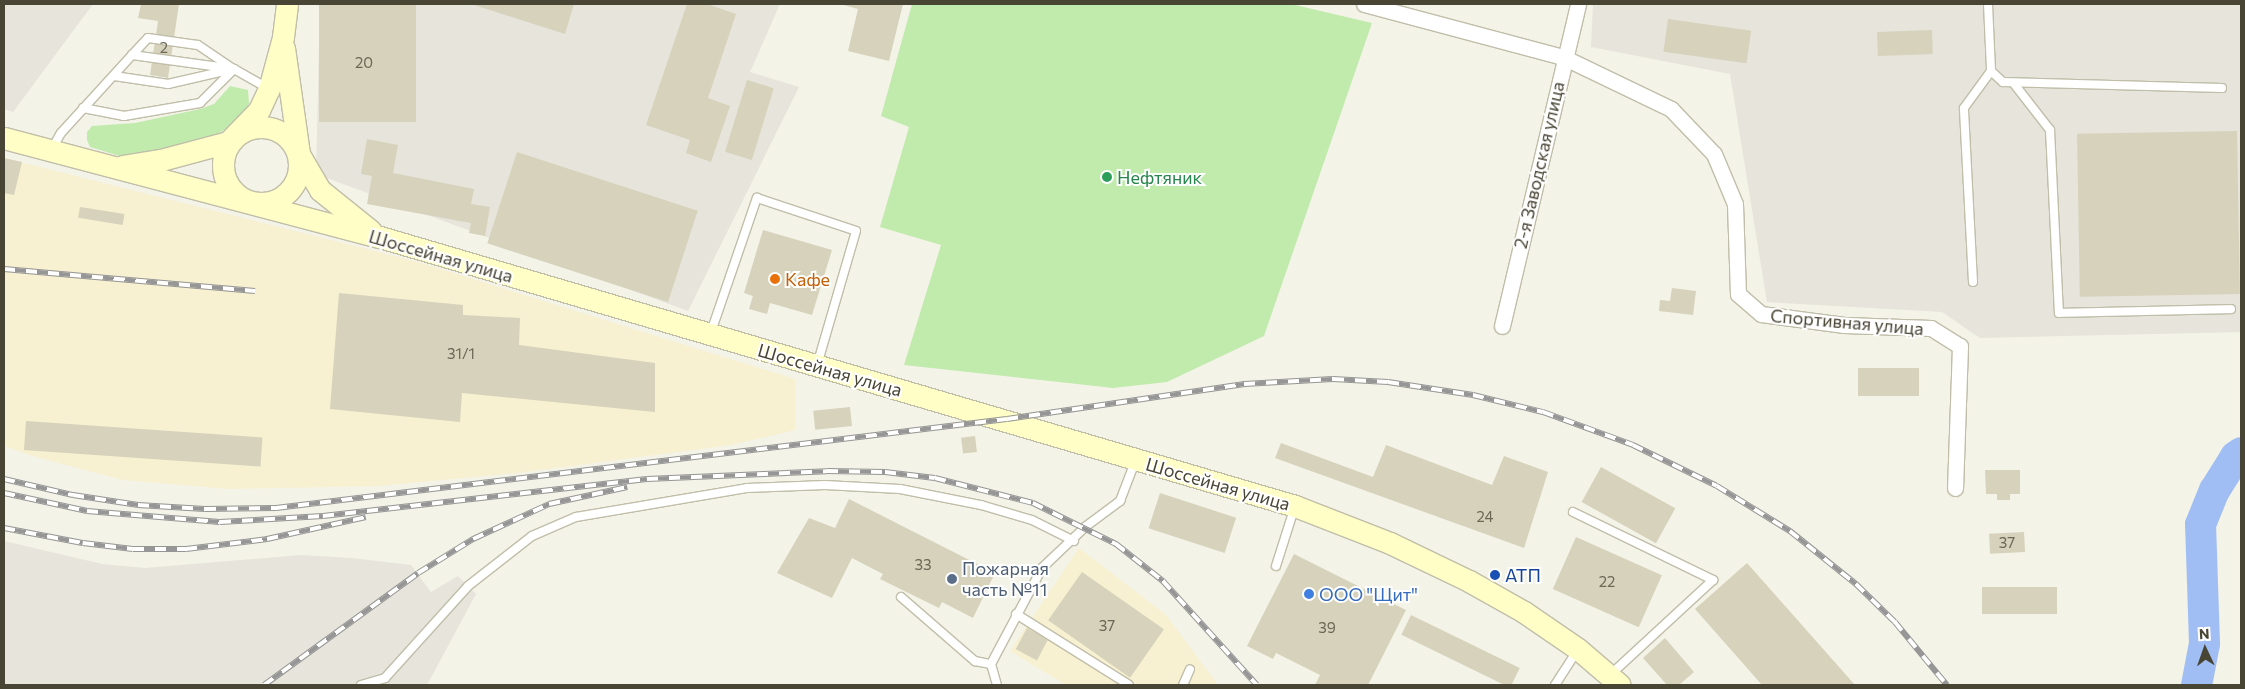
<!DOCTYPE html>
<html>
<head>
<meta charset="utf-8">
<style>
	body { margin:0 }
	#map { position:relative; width:2245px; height:689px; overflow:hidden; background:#f4f3e7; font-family:Commissioner,sans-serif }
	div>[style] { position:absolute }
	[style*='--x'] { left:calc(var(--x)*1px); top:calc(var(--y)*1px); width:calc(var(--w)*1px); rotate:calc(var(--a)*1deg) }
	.commercial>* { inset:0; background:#f7f0d1 }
	.industrial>* { inset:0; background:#e6e4db }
	.green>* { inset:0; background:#c1eaad }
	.river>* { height:31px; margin:-15.5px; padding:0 15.5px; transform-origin:15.5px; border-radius:15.5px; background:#a0bef4 }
	.building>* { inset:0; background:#d6d2bb; transform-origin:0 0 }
	.roads { filter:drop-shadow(1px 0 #c0bea9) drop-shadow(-1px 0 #c0bea9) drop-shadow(0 1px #c0bea9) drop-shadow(0 -1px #c0bea9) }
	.lane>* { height:8px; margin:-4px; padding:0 4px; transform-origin:4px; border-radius:4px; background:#fff }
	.street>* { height:15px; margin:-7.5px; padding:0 7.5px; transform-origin:7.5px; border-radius:7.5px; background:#fff }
	.secondary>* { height:21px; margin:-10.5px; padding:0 10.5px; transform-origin:10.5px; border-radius:10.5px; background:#fffec6 }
	.secondary>.ring { margin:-10.5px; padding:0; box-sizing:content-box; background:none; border:21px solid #fffec6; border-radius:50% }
	.rail>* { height:5.5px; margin-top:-2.75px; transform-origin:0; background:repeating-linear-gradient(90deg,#fff 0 11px,#969696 0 22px); box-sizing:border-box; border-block:1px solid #969696 }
	.dots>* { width:14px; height:14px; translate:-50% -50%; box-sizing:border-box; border:2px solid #fff; border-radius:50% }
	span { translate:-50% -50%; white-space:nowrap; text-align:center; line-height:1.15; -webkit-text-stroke:4px #fff; paint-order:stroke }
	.number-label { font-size:15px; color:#6c6856 }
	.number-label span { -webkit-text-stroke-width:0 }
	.street-label { font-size:18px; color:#484535 }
	.leisure-label { font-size:18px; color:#27864d }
	.left { translate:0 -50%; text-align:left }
	.food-label { font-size:18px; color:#c56008 }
	.service-label { font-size:18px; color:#4e5e75 }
	.transit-label { font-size:18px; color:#164399 }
	.shop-label { font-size:18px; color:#366cbe }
	.frame { position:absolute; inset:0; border:5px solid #484535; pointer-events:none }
	.north { position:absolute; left:2180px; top:624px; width:50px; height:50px; -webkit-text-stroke:4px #fff; paint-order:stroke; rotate:357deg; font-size:14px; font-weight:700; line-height:20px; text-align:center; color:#484535 }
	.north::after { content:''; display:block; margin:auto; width:18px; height:22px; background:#484535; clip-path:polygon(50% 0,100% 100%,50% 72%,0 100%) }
</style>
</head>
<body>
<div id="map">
	<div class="commercial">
		<div style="clip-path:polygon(4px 158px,418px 262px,795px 379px,795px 430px,731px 445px,525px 472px,379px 486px,229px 489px,123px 480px,36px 457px,4px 446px)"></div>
		<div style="clip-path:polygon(1079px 548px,1166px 615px,1218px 685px,1066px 685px,1010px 651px)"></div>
	</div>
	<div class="industrial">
		<div style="clip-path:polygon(4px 4px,93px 4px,13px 112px,4px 109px)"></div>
		<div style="clip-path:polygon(320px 4px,780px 4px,750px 72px,799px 87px,688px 311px,316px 174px)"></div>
		<div style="clip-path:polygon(1593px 4px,2241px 4px,2241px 332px,1980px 338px,1942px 312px,1767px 302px,1730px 74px,1591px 47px)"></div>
		<div style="clip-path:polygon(4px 541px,102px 564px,145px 568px,301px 555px,351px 558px,411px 565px,431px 592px,458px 576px,476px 594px,427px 685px,4px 685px)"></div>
	</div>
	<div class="green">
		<div style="clip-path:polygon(912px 4px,1291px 4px,1372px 23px,1264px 336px,1167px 382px,1113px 388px,904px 365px,941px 245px,880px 227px,909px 127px,881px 116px)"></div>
		<div style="clip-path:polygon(230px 86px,248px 90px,249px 103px,244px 117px,213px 137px,123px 157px,90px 147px,87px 140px,87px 132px,92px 126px,135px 123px,200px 109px,214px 104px)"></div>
	</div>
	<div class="river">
		<div style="--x:2196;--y:685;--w:43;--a:-79.2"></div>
		<div style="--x:2204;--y:643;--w:119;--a:-91.9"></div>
		<div style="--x:2200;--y:524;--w:37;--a:-68"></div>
		<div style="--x:2214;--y:490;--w:40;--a:-58"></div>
		<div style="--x:2235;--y:456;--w:7;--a:-34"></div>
	</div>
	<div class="building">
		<div style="clip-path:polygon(141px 4px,179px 4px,168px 78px,150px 75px,158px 21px,138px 18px)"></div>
		<div style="left:319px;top:4px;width:97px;height:118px"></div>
		<div style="clip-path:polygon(471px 4px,574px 4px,565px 34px)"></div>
		<div style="clip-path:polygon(687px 4px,707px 4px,736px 14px,708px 98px,730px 106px,711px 162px,686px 153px,690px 140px,646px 125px)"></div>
		<div style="clip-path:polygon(840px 4px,903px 4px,889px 61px,848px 51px,858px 9px)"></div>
		<div style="left:1668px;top:19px;width:84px;height:33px;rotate:8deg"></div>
		<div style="left:1932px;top:30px;width:24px;height:55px;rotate:88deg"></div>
		<div style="left:747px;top:80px;width:28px;height:75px;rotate:17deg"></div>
		<div style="left:2237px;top:131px;width:163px;height:160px;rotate:89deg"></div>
		<div style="clip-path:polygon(367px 139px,398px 145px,393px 173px,474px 189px,471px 204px,490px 207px,485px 236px,469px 233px,471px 223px,367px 204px,372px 176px,361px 174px)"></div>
		<div style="left:517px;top:152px;width:190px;height:96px;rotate:18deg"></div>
		<div style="clip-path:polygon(4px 158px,22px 162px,14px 195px,4px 193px)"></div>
		<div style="left:80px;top:207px;width:45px;height:11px;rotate:9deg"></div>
		<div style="clip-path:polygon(763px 230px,832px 250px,812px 315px,770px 303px,767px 314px,749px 309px,753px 296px,744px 293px)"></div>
		<div style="clip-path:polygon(1672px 288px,1696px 291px,1693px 315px,1659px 311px,1660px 300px,1670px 301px)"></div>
		<div style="clip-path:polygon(339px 293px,463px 305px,463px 315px,520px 318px,519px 345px,655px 363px,655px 412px,462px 393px,460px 422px,330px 409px)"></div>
		<div style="left:1858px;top:368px;width:61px;height:28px"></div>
		<div style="left:850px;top:407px;width:19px;height:37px;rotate:84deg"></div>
		<div style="left:26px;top:421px;width:237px;height:29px;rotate:4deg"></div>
		<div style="left:975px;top:436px;width:16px;height:14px;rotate:83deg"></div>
		<div style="clip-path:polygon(1281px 443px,1373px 477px,1386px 445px,1492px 485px,1504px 456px,1548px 472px,1524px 548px,1275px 458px)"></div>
		<div style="left:1601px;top:467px;width:85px;height:40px;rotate:29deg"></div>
		<div style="clip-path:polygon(1985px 470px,2020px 470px,2020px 494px,2010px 494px,2010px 500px,1997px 500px,1997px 494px,1986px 494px)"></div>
		<div style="left:1160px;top:493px;width:80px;height:37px;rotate:18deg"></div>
		<div style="clip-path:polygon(849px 499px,995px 573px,973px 618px,942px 602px,939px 608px,880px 579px,883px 574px,852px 558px,832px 598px,777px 573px,809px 518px,835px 528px)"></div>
		<div style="left:2024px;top:532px;width:20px;height:35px;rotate:87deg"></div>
		<div style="left:1576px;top:537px;width:94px;height:57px;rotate:24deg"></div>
		<div style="clip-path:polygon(1294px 554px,1406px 610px,1368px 685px,1315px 685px,1320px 675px,1276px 653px,1273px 659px,1247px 646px)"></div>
		<div style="clip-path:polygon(1747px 563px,1855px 685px,1762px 685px,1695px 609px)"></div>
		<div style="left:1082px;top:572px;width:100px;height:59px;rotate:35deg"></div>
		<div style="left:1982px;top:587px;width:75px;height:27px"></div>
		<div style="left:1411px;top:615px;width:121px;height:22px;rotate:26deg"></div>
		<div style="left:1027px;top:628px;width:24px;height:24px;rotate:28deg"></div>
		<div style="clip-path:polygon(1665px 638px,1694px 672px,1679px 685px,1667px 685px,1643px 658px)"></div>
	</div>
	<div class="roads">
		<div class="lane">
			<div style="--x:1988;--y:4;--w:67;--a:87.4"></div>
			<div style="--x:1991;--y:71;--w:16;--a:43"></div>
			<div style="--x:2003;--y:82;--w:219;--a:1.6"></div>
			<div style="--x:132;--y:55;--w:23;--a:-47"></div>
			<div style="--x:148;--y:38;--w:50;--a:8"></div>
			<div style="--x:198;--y:45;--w:41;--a:34.1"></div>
			<div style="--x:114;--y:76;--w:55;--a:8.4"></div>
			<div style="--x:168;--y:84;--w:63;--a:-12.9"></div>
			<div style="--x:2015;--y:85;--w:57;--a:52.1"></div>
			<div style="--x:2050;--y:130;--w:183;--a:87.2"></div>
			<div style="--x:2059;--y:313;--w:172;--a:-1.3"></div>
			<div style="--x:83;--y:108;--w:42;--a:11"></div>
			<div style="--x:124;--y:116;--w:77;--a:-9.7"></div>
			<div style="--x:200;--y:103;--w:48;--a:-45"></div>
			<div style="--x:52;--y:149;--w:18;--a:-61"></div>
			<div style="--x:61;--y:133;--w:105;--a:-47.7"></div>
			<div style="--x:132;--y:55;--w:103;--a:7.8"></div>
			<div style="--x:234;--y:69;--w:40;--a:29.7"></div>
			<div style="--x:1973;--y:282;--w:174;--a:-93"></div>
			<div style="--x:1964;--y:108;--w:46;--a:-53.9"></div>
			<div style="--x:711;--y:332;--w:142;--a:-71.1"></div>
			<div style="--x:757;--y:198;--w:104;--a:18.4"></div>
			<div style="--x:856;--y:231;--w:140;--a:106.2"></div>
			<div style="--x:1573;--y:512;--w:156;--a:25.9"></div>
			<div style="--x:1713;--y:580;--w:139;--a:137.3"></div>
			<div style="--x:1276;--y:566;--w:63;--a:-72.4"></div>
			<div style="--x:901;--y:597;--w:98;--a:40.9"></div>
			<div style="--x:975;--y:661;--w:16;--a:11"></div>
			<div style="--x:1016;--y:614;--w:133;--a:32.1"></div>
			<div style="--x:361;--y:685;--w:25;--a:-16"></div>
			<div style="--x:385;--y:678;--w:124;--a:-47.9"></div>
			<div style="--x:468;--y:586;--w:81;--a:-38"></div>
			<div style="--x:532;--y:536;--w:48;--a:-23.4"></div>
			<div style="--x:576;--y:517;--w:173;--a:-9.6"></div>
			<div style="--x:747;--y:488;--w:78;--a:-2.2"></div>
			<div style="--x:825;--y:485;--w:75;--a:3.1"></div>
			<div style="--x:900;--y:489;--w:83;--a:11.2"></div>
			<div style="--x:981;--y:505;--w:53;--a:16.4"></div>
			<div style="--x:1032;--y:520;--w:47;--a:26.6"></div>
			<div style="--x:997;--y:685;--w:22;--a:-106"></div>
			<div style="--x:991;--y:664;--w:109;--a:-62"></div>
			<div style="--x:1042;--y:568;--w:59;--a:-43.6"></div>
			<div style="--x:1085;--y:527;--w:44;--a:-36.6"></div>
			<div style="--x:1120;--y:501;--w:42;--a:-69"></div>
			<div style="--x:1183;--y:685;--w:17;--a:-66"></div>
			<div style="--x:1555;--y:685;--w:40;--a:-57.1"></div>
		</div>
		<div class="street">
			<div style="--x:1364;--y:4;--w:206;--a:14.9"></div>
			<div style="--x:1563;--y:57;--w:120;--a:25.7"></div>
			<div style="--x:1671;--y:109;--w:62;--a:46.3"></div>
			<div style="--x:1714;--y:154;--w:54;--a:67.2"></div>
			<div style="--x:1735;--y:204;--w:90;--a:88.1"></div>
			<div style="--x:1738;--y:294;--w:30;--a:41"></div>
			<div style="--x:1761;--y:314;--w:84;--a:7.5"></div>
			<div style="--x:1844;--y:325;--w:87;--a:2"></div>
			<div style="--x:1931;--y:328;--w:34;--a:32"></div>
			<div style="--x:1960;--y:346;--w:142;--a:92"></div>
			<div style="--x:1502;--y:326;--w:331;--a:-76.7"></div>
		</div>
		<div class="secondary">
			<div style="--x:284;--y:48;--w:107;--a:81.9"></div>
			<div style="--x:299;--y:154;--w:42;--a:59.7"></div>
			<div style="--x:320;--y:190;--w:65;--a:38.8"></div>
			<div class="ring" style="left:223px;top:127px;width:55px;height:55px"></div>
			<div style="--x:4;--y:138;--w:389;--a:14.8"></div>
			<div style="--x:380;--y:237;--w:954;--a:16.38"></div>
			<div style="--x:1295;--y:506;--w:102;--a:21.3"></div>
			<div style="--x:1390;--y:543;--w:88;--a:25.7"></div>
			<div style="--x:1469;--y:581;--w:63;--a:29.4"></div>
			<div style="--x:1524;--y:612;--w:65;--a:34.4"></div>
			<div style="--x:1578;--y:649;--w:55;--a:40.6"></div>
			<div style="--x:122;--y:166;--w:39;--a:-9"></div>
			<div style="--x:161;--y:160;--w:69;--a:-15"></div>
			<div style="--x:228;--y:142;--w:45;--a:-45.9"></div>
			<div style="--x:259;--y:110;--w:23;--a:-65"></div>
			<div style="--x:269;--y:89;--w:54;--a:-74.9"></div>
			<div style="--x:283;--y:37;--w:33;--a:-83"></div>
		</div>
	</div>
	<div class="rail">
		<div style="--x:4;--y:269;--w:252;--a:5"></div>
		<div style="--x:4;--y:479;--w:71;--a:13.1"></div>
		<div style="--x:73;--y:495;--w:66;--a:8.7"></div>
		<div style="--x:138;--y:505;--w:67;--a:3.4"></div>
		<div style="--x:205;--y:509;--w:71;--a:-0.8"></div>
		<div style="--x:276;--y:508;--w:736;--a:-6.94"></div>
		<div style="--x:1007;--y:419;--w:240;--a:-8.4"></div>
		<div style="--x:1244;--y:384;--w:89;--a:-3.2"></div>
		<div style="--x:1333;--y:379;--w:55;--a:3.1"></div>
		<div style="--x:1388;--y:382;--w:86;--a:8.7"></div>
		<div style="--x:1473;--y:395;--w:72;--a:13.7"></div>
		<div style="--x:1543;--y:412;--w:96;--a:20.1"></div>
		<div style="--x:1633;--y:445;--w:93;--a:26"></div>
		<div style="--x:1717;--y:486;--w:86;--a:31.7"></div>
		<div style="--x:1790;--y:531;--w:85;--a:38.8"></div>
		<div style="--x:1856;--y:584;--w:54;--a:44.3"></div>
		<div style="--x:1895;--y:622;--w:82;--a:50.5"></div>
		<div style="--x:4;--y:493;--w:85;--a:12.2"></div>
		<div style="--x:87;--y:511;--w:133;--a:4.7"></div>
		<div style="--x:220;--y:522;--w:103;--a:-3.3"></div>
		<div style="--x:323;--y:516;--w:326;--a:-6.5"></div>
		<div style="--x:647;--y:479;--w:180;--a:-2.5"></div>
		<div style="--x:827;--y:471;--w:58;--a:1"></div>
		<div style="--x:885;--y:472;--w:50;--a:6.8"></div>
		<div style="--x:935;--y:478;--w:101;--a:14.3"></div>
		<div style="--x:1033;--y:503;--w:93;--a:26.3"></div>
		<div style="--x:1116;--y:544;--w:60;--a:38.2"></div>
		<div style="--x:1163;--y:581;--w:140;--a:47.9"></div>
		<div style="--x:4;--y:528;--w:80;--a:10.8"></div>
		<div style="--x:83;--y:543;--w:50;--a:6.8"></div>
		<div style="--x:133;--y:549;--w:53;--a:0"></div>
		<div style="--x:186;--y:549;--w:82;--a:-7"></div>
		<div style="--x:267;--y:539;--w:101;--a:-12.5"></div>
		<div style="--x:264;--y:685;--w:190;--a:-36"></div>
		<div style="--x:418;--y:573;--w:65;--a:-31.7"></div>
		<div style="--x:473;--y:539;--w:84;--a:-24.7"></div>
		<div style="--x:549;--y:504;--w:80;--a:-12.3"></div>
	</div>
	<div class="dots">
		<div style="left:1107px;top:177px;background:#2e9e5b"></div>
		<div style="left:775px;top:279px;background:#e8710a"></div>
		<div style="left:1495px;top:575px;background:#1a4fb4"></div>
		<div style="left:952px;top:579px;background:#5c6f8a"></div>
		<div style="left:1309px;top:594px;background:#3f7fe0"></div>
	</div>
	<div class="number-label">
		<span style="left:164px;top:48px">2</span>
		<span style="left:364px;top:63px">20</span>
		<span style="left:461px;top:354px">31/1</span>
		<span style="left:1485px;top:517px">24</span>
		<span style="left:2007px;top:543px">37</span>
		<span style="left:923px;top:565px">33</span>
		<span style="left:1607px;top:582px">22</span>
		<span style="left:1107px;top:626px">37</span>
		<span style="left:1327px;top:628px">39</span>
	</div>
	<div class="street-label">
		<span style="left:1539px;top:165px;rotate:-77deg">2-я Заводская улица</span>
		<span style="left:441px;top:256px;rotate:16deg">Шоссейная улица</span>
		<span style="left:1847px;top:322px;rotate:5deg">Спортивная улица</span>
		<span style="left:830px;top:370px;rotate:16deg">Шоссейная улица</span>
		<span style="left:1218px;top:484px;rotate:16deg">Шоссейная улица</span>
	</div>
	<div class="leisure-label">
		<span class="left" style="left:1117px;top:177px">Нефтяник</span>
	</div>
	<div class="food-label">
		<span class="left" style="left:785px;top:279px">Кафе</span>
	</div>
	<div class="service-label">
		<span class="left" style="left:962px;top:579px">Пожарная<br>часть №11</span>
	</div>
	<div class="transit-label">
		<span class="left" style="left:1505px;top:575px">АТП</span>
	</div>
	<div class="shop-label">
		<span class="left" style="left:1319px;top:594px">ООО "Щит"</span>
	</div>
	<div class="frame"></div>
	<div class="north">N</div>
</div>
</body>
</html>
